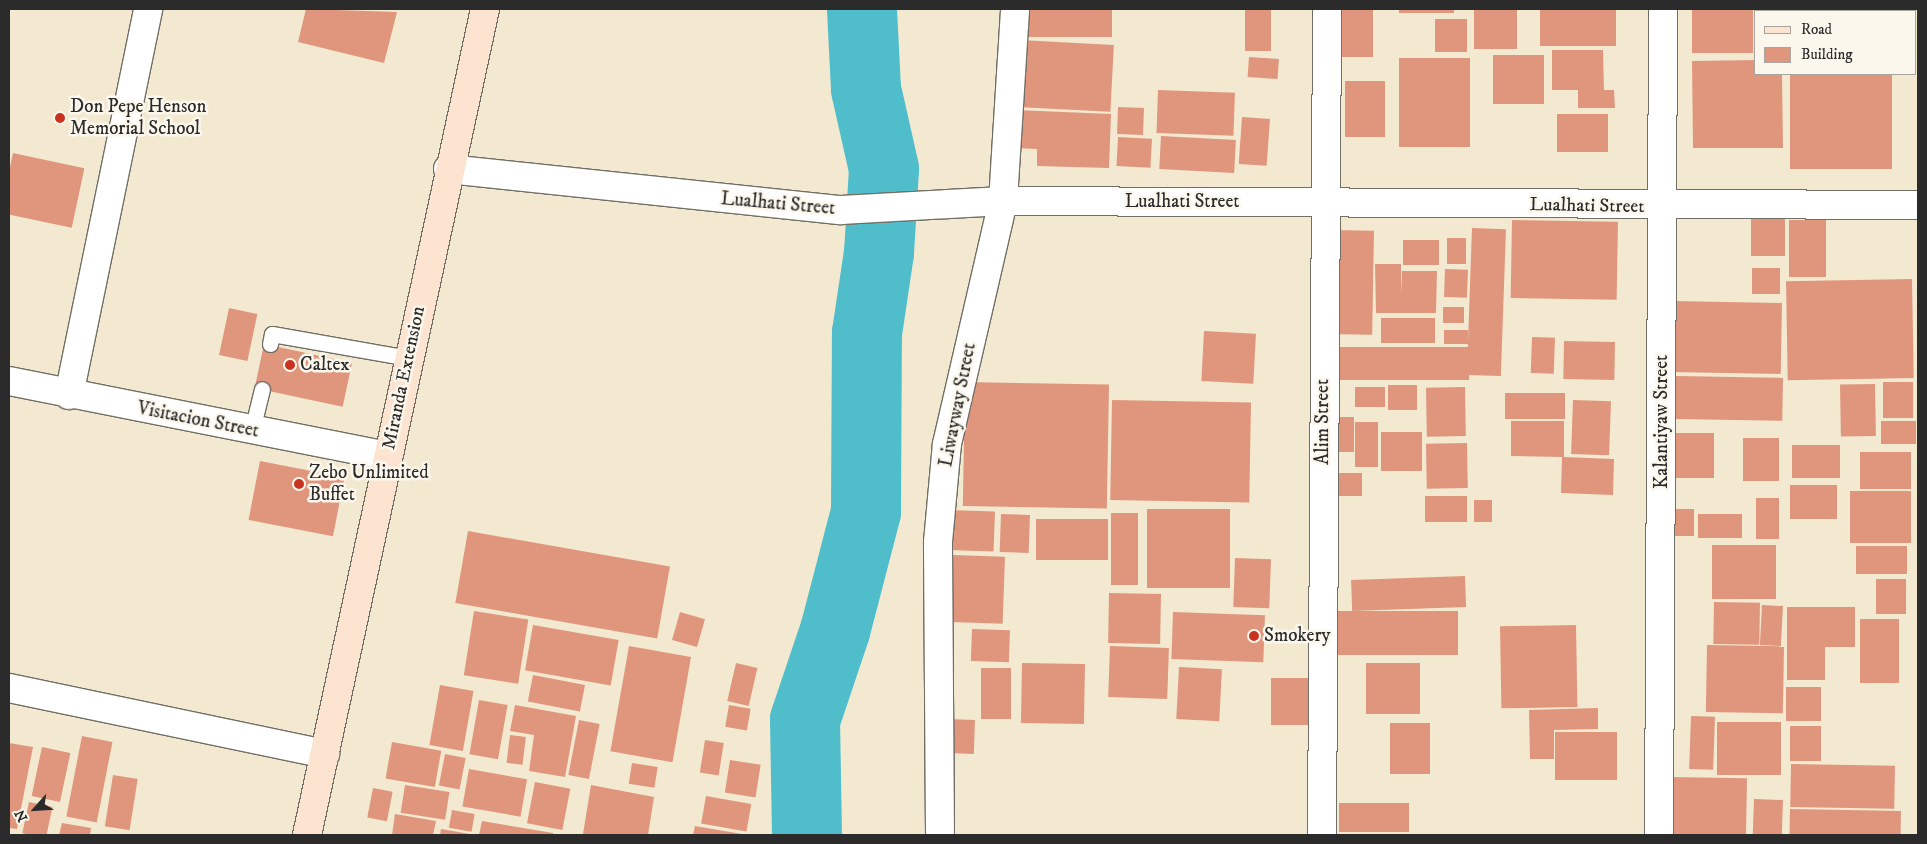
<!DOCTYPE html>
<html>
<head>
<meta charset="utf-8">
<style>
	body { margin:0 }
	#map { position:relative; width:1927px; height:844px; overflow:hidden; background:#f3e9d1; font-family:"IM FELL DW Pica",serif }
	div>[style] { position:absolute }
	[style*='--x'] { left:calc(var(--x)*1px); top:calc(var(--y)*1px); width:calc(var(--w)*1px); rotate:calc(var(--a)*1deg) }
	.river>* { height:70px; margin:-35px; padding:0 35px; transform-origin:35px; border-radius:35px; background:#50bdca }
	.building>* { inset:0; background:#e0967d; transform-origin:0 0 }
	.roads { filter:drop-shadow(1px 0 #716e65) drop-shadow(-1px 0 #716e65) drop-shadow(0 1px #716e65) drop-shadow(0 -1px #716e65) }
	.service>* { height:15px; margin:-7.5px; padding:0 7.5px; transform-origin:7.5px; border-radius:7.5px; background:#fff }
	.minor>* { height:28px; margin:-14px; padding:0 14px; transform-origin:14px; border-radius:14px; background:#fff }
	.tertiary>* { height:28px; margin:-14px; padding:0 14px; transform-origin:14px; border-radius:14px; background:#fff }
	.secondary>* { height:28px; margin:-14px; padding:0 14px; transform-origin:14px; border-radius:14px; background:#fde4d1 }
	.dots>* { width:14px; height:14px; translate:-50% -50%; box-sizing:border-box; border:2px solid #fbf7ec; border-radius:50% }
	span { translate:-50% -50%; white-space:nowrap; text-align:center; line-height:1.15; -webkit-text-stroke:5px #fbf7ec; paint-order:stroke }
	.poi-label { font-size:19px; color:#2b2b2b }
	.left { translate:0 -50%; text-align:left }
	.street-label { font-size:19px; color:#2b2b2b }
	.frame { position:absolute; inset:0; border:10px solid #2b2b2b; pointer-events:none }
	.legend { position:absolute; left:1754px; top:10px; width:162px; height:65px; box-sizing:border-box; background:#fbf7ec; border:1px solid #a8a59f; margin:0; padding:6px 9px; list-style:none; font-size:15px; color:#2b2b2b }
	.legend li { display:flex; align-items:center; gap:10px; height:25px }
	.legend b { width:25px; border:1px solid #a8a59f }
	.north { position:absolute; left:10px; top:784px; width:50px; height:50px; -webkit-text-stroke:4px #fbf7ec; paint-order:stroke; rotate:244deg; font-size:14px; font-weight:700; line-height:20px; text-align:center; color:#2b2b2b }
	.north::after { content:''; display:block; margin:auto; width:18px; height:22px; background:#2b2b2b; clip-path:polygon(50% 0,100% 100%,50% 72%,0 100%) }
</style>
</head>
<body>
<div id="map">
	<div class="river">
		<div style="--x:807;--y:835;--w:115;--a:-91"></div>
		<div style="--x:805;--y:720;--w:94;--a:-71.4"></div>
		<div style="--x:835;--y:631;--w:123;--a:-75.4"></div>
		<div style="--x:866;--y:512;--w:179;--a:-89.7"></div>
		<div style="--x:867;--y:333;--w:81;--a:-81.5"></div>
		<div style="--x:879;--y:253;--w:84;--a:-86.6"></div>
		<div style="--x:884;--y:169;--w:82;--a:-102.7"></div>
		<div style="--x:866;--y:89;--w:80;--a:-92.9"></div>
	</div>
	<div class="building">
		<div style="clip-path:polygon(306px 9px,397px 12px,384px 63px,298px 42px)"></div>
		<div style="left:1026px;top:9px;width:86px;height:28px"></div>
		<div style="left:1245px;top:9px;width:26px;height:42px"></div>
		<div style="left:1399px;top:9px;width:55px;height:4px"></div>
		<div style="left:1474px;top:9px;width:43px;height:40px"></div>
		<div style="left:1540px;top:9px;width:76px;height:37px"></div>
		<div style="left:1692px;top:9px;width:61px;height:44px"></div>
		<div style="left:1800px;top:9px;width:113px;height:2px"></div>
		<div style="left:1338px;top:10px;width:35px;height:47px"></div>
		<div style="left:1467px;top:19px;width:33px;height:32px;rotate:90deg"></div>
		<div style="left:1020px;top:40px;width:94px;height:67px;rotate:3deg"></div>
		<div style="clip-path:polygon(1552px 50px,1603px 50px,1604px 90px,1614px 90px,1615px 108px,1578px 108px,1578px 90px,1552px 90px)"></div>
		<div style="left:1493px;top:55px;width:51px;height:49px"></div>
		<div style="left:1249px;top:57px;width:30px;height:20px;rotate:4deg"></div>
		<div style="left:1399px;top:58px;width:71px;height:89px"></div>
		<div style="clip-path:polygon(1756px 60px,1756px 74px,1782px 74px,1783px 148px,1693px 148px,1692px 61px)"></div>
		<div style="left:1790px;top:74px;width:102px;height:95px"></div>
		<div style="left:1345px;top:81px;width:40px;height:56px"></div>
		<div style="left:1158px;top:90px;width:77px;height:43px;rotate:2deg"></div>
		<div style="left:1118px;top:107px;width:26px;height:27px;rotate:2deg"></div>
		<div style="clip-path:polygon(1015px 110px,1111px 114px,1109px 168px,1037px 166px,1037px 149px,1014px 148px)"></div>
		<div style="left:1608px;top:114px;width:38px;height:51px;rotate:90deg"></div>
		<div style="left:1242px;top:117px;width:28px;height:47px;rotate:4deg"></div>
		<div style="left:1161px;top:136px;width:75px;height:33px;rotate:3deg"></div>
		<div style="left:1118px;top:137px;width:34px;height:29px;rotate:3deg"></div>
		<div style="left:13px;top:153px;width:73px;height:61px;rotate:12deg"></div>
		<div style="left:1751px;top:215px;width:34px;height:41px"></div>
		<div style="left:1512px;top:220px;width:106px;height:78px;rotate:1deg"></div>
		<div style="left:1789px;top:220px;width:37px;height:57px"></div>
		<div style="left:1472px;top:228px;width:34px;height:147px;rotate:2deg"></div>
		<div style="left:1330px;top:230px;width:44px;height:104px;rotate:1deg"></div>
		<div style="left:1447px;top:238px;width:19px;height:26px"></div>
		<div style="left:1403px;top:240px;width:36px;height:25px"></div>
		<div style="clip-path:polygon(1375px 264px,1401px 264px,1401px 295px,1402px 271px,1437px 271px,1436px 313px,1376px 313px)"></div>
		<div style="left:1752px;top:268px;width:28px;height:26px"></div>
		<div style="left:1445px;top:269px;width:23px;height:28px;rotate:2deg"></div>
		<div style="left:1912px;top:279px;width:99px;height:126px;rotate:89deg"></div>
		<div style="left:1672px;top:301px;width:110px;height:71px;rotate:1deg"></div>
		<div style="left:1443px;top:307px;width:21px;height:16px"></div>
		<div style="left:229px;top:308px;width:29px;height:48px;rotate:12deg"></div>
		<div style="left:1381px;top:318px;width:54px;height:25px"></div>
		<div style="left:1444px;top:330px;width:24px;height:14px"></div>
		<div style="left:1204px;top:331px;width:52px;height:50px;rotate:3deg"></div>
		<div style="left:1532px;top:337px;width:23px;height:36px;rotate:2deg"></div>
		<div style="left:1564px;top:341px;width:51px;height:38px;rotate:1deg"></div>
		<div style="left:264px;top:344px;width:90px;height:45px;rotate:12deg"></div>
		<div style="left:1469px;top:347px;width:33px;height:142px;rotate:90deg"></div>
		<div style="left:1676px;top:376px;width:107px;height:43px;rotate:1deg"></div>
		<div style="left:965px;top:382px;width:144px;height:124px;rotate:1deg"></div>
		<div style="left:1883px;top:382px;width:30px;height:36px"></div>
		<div style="left:1875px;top:384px;width:52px;height:35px;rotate:89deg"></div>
		<div style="left:1388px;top:385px;width:29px;height:25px"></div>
		<div style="left:1355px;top:387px;width:30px;height:20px"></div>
		<div style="left:1465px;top:387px;width:49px;height:39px;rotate:89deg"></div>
		<div style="left:1505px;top:393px;width:60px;height:26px"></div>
		<div style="left:1112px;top:400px;width:139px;height:100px;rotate:1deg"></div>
		<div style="left:1573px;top:400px;width:38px;height:54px;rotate:2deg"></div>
		<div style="left:1331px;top:417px;width:23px;height:35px"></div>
		<div style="clip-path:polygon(1511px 421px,1564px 421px,1564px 457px,1614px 459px,1613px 495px,1561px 493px,1562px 457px,1511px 456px)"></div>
		<div style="left:1881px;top:421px;width:35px;height:23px"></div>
		<div style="left:1355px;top:422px;width:23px;height:45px"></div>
		<div style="left:1381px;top:432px;width:41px;height:39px"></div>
		<div style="left:1673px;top:433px;width:41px;height:45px"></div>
		<div style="left:1743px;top:438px;width:36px;height:43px"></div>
		<div style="left:1467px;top:443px;width:45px;height:41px;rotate:89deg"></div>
		<div style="left:1792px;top:445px;width:48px;height:33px"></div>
		<div style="left:1860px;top:452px;width:51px;height:37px"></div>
		<div style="left:260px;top:461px;width:86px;height:60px;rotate:11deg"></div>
		<div style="left:1329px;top:473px;width:33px;height:23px"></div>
		<div style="left:1790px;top:485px;width:47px;height:34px"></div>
		<div style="left:1850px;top:491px;width:61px;height:52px"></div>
		<div style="left:1425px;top:496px;width:42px;height:26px"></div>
		<div style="left:1756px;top:498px;width:23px;height:41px"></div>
		<div style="left:1492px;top:500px;width:22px;height:18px;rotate:90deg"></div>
		<div style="left:1147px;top:509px;width:83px;height:79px"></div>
		<div style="left:1670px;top:509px;width:24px;height:27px"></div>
		<div style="left:949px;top:510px;width:46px;height:40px;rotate:2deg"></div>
		<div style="left:1111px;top:513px;width:27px;height:72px"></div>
		<div style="left:1001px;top:514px;width:29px;height:38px;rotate:2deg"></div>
		<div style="left:1698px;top:514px;width:44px;height:24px"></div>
		<div style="left:1036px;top:519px;width:72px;height:41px"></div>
		<div style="left:468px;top:531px;width:205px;height:73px;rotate:10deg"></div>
		<div style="left:1712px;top:545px;width:64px;height:54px"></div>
		<div style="left:1856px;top:546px;width:51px;height:28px"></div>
		<div style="left:953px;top:555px;width:52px;height:67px;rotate:2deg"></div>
		<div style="left:1235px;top:558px;width:36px;height:49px;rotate:2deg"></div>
		<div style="left:1465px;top:576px;width:31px;height:114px;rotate:88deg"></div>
		<div style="left:1876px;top:579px;width:30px;height:35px"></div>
		<div style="left:1109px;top:593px;width:52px;height:50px;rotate:1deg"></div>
		<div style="left:1714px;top:602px;width:46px;height:42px;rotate:1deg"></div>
		<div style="left:1762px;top:605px;width:21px;height:40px;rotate:3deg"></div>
		<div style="clip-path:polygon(1787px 607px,1855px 607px,1855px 647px,1825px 647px,1825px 680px,1787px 680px)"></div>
		<div style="left:474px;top:611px;width:55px;height:65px;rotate:9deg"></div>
		<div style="left:1458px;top:611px;width:44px;height:124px;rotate:90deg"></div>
		<div style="left:680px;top:612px;width:26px;height:29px;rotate:16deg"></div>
		<div style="left:1173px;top:612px;width:92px;height:47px;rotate:2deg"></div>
		<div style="left:1860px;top:619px;width:39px;height:64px"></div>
		<div style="left:533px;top:625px;width:87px;height:46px;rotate:10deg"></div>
		<div style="left:1576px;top:625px;width:82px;height:76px;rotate:89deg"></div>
		<div style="left:972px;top:629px;width:38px;height:32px;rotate:2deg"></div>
		<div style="left:1707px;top:645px;width:77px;height:67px;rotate:1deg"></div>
		<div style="left:629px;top:646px;width:63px;height:107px;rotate:10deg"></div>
		<div style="left:1110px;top:646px;width:59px;height:51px;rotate:2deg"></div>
		<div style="left:736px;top:663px;width:22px;height:39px;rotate:13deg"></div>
		<div style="left:1022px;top:663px;width:63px;height:60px;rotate:1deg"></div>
		<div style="left:1366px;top:663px;width:54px;height:51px"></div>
		<div style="left:1179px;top:667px;width:43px;height:52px;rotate:3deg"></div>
		<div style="left:981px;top:668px;width:30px;height:51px"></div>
		<div style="left:533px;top:675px;width:53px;height:27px;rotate:11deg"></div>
		<div style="left:1271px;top:678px;width:37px;height:47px"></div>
		<div style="left:440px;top:685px;width:34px;height:61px;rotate:10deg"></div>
		<div style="left:1786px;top:687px;width:35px;height:34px"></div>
		<div style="left:479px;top:700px;width:29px;height:55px;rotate:10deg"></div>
		<div style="clip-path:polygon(515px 705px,576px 716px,565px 777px,529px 771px,534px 735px,510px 731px)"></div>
		<div style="left:729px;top:705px;width:22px;height:22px;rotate:10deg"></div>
		<div style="clip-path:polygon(1598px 708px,1598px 729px,1554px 730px,1554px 759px,1530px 759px,1529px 710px)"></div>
		<div style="left:1691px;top:716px;width:24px;height:53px;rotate:2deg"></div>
		<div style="left:948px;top:719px;width:27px;height:34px;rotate:2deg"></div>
		<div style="left:579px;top:720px;width:21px;height:56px;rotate:11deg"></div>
		<div style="left:1717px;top:722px;width:64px;height:53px"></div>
		<div style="left:1390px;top:723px;width:40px;height:51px"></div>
		<div style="left:1790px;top:726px;width:31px;height:35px"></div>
		<div style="left:1617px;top:732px;width:48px;height:62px;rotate:90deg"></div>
		<div style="left:510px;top:735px;width:16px;height:28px;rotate:7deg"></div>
		<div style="left:82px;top:736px;width:31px;height:82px;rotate:11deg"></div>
		<div style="left:705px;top:740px;width:19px;height:33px;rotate:9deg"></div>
		<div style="left:392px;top:742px;width:50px;height:37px;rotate:10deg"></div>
		<div style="clip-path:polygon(9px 743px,33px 747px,17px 829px,9px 828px)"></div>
		<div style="left:42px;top:747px;width:29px;height:50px;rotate:12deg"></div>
		<div style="left:445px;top:754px;width:21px;height:32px;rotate:11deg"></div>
		<div style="left:730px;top:760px;width:31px;height:33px;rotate:9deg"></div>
		<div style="left:632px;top:763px;width:26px;height:21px;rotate:9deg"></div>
		<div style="left:1791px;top:764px;width:104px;height:43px;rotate:1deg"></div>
		<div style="left:469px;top:769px;width:59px;height:38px;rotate:10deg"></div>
		<div style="left:113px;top:775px;width:25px;height:52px;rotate:9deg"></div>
		<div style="left:1672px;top:777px;width:75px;height:57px;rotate:1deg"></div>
		<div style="left:535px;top:782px;width:36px;height:42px;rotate:11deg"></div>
		<div style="left:405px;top:785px;width:45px;height:28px;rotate:9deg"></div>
		<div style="clip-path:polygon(591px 785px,654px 797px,648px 835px,583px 834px)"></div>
		<div style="left:373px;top:788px;width:20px;height:30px;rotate:11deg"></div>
		<div style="left:706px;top:796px;width:46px;height:28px;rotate:10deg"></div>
		<div style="left:1754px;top:799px;width:29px;height:36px;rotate:2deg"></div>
		<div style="left:29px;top:802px;width:24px;height:32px;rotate:12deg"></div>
		<div style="left:1409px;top:803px;width:29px;height:70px;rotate:90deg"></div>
		<div style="left:1790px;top:809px;width:111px;height:25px;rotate:1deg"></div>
		<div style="left:452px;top:810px;width:23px;height:18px;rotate:10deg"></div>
		<div style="clip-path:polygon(395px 814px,436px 821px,433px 835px,392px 835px)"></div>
		<div style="clip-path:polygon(482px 821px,553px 833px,553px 835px,479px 835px)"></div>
		<div style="clip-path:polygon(62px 823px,91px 828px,90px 835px,59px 835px)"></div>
		<div style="clip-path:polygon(695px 826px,742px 834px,742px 835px,693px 835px)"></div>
		<div style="clip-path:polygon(441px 829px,470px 834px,470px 835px,440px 835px)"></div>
	</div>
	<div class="roads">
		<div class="service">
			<div style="--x:270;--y:344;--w:10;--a:-79"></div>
			<div style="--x:272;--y:334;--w:138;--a:10"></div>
			<div style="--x:252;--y:430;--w:42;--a:-76.3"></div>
		</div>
		<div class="minor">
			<div style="--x:448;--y:169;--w:395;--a:6"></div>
			<div style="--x:841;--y:210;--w:162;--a:-3.2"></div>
			<div style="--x:1003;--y:201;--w:915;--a:0.25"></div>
			<div style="--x:69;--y:395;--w:394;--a:-78.4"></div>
			<div style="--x:9;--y:688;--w:323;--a:11.8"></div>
			<div style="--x:940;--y:835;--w:293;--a:-90.4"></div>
			<div style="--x:938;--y:542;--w:98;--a:-84.8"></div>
			<div style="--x:947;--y:444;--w:249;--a:-77"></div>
			<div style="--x:1003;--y:201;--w:192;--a:-86.4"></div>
			<div style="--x:1322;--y:835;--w:826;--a:-89.65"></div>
			<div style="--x:1659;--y:835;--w:826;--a:-89.72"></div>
		</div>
		<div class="tertiary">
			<div style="--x:9;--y:381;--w:386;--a:11.2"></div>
		</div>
		<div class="secondary">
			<div style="--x:307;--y:835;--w:845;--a:-77.84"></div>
		</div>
	</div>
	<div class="dots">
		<div style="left:60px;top:118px;background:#c8321e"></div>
		<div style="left:290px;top:365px;background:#c8321e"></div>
		<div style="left:299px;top:484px;background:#c8321e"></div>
		<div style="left:1254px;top:636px;background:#c8321e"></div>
	</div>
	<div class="poi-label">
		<span class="left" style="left:70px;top:118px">Don Pepe Henson<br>Memorial School</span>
		<span class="left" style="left:300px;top:365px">Caltex</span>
		<span class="left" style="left:309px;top:484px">Zebo Unlimited<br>Buffet</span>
		<span class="left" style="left:1264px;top:636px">Smokery</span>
	</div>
	<div class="street-label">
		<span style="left:1182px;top:202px">Lualhati Street</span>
		<span style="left:778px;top:204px;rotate:5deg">Lualhati Street</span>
		<span style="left:1587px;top:206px;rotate:1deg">Lualhati Street</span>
		<span style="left:404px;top:378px;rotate:-78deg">Miranda Extension</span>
		<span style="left:958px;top:405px;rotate:-79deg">Liwayway Street</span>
		<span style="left:198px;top:420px;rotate:11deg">Visitacion Street</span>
		<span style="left:1323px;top:422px;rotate:-90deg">Alim Street</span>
		<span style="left:1662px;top:422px;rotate:-90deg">Kalantiyaw Street</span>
	</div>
	<div class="frame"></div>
	<ul class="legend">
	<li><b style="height:6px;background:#fde4d1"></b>Road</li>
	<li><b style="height:14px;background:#e0967d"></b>Building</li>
	</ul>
	<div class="north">N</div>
</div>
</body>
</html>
